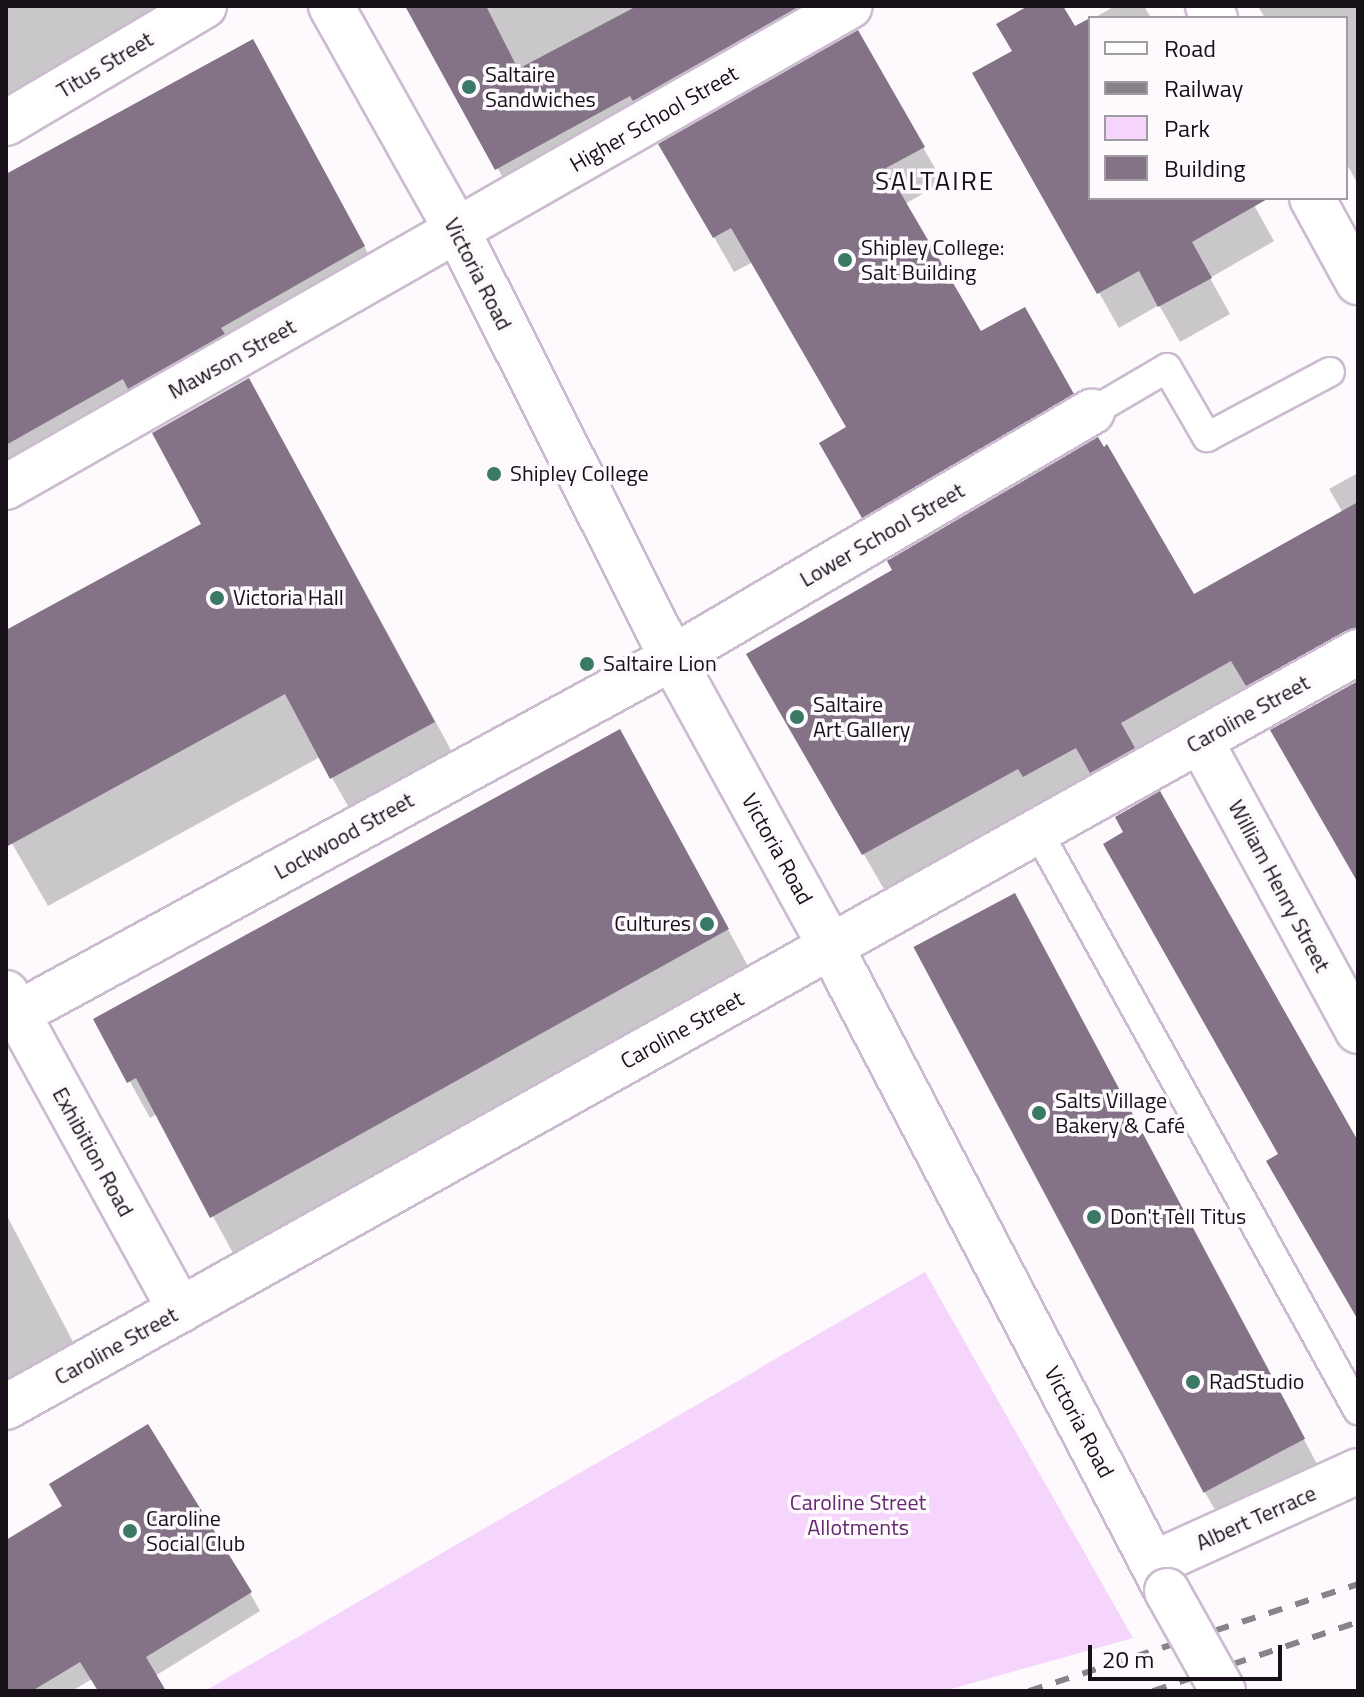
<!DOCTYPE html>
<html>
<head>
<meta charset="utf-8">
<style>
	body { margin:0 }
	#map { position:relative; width:1364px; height:1697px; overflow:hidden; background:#fdf9fd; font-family:"Titillium Web",sans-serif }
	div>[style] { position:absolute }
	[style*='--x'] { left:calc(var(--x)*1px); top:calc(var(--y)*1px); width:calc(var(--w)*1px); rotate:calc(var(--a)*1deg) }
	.green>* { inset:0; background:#f5d5fb }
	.shadow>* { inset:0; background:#0003 }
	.building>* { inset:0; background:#847387; transform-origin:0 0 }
	.roads { filter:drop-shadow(2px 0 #ccbbd0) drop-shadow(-2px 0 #ccbbd0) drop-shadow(0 2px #ccbbd0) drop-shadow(0 -2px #ccbbd0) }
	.lane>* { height:28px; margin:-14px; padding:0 14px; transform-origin:14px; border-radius:14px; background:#fff }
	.street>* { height:44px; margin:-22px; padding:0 22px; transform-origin:22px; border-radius:22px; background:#fff }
	.rail>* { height:6px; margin-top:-3px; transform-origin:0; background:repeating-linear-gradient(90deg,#898389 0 14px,transparent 0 28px) }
	.bridges { filter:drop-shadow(2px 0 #ccbbd0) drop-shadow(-2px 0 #ccbbd0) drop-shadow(0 2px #ccbbd0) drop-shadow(0 -2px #ccbbd0) }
	.street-bridge>* { height:44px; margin:-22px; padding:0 22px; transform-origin:22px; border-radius:22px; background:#fff }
	.dots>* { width:22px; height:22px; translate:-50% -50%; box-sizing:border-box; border:4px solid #fdf9fd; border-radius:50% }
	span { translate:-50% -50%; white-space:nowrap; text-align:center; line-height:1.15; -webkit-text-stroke:7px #fdf9fd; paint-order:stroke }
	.street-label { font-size:22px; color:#171018 }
	.poi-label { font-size:22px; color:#171018 }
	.left { translate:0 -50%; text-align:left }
	.right { translate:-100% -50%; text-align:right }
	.park-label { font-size:22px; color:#642a6f }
	.quarter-label { font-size:26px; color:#171018; letter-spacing:2px }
	.frame { position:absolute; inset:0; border:8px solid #171018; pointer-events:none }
	.legend { position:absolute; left:1088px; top:16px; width:260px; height:184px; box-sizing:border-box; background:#fdf9fd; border:2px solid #a19ca1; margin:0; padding:10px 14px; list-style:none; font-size:24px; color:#171018 }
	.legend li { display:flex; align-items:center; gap:16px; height:40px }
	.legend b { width:40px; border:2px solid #a19ca1 }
	.scale { position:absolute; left:1088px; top:1645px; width:194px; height:36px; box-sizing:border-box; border:4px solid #171018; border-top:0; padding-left:10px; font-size:24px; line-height:28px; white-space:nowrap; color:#171018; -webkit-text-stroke:6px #fdf9fd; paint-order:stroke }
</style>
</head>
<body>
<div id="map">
	<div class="green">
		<div style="clip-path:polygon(925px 1272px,1133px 1638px,944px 1691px,205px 1691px)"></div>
	</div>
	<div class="shadow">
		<div style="clip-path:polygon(6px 6px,178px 6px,6px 102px)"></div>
		<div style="clip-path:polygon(408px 6px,862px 6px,518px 205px)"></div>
		<div style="clip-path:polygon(1032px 6px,1062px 6px,1075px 29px,1090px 20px,1090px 198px,1250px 198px,1274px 241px,1210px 278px,1230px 314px,1180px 342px,1159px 305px,1119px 328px,975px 73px,1014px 52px)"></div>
		<div style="clip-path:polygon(1115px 6px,1144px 6px,1151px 18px,1094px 18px)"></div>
		<div style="clip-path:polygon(1258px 6px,1358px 6px,1358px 184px,1346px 163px,1346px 18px,1265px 18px)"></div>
		<div style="clip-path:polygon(857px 33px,943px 182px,905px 204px,981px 333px,1024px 309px,1092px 429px,884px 551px,822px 443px,849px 428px,753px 262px,734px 272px,661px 145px)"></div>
		<div style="clip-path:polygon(273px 78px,384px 283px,6px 493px,6px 176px)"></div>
		<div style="clip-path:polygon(284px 443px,470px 785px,368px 841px,320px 757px,48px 906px,6px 833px,6px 633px,204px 525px)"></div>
		<div style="clip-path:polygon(1358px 473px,1358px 637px,885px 891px,749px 655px,1193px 597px,1343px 513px,1329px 489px)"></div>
		<div style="clip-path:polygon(640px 768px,748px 966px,233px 1253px,157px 1114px,150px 1118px,96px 1020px)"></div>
		<div style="clip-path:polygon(1037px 937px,1326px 1481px,1228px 1532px,1204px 1491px)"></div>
		<div style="clip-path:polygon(6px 1214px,82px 1359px,6px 1403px)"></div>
		<div style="clip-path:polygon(65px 1507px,250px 1593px,260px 1611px,155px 1676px,164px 1691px,100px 1691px,92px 1679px,72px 1691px,6px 1691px,6px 1542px)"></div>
	</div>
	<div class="building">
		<div style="clip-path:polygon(405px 6px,486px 6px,518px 69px,637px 6px,800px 6px,633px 101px,630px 96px,495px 170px)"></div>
		<div style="clip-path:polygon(1028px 6px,1063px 6px,1075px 26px,1090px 18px,1090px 198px,1269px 198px,1192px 242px,1212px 278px,1158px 307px,1139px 271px,1097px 294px,972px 73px,1012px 51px,996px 24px)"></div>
		<div style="clip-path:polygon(858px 30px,925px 147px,886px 168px,981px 331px,1025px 307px,1074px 394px,862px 518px,819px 443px,846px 427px,731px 228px,713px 238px,658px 144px)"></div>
		<div style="clip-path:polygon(253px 39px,365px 246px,221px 328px,225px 334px,128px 389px,123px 379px,6px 445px,6px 174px)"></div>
		<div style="clip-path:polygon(249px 378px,435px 722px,330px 779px,285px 694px,6px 847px,6px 630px,201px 524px,152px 433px)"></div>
		<div style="clip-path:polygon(1098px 437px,1104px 447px,1107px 444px,1194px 594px,1358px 502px,1358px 627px,1246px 686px,1231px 661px,1121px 723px,1135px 748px,1090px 773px,1076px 748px,1023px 777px,1018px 769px,862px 855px,746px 654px,892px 570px,887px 561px)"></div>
		<div style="clip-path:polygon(1358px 681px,1358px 883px,1270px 730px)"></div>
		<div style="clip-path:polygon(620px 729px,729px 929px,210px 1218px,136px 1078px,127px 1083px,93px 1019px)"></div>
		<div style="clip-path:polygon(1160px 791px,1358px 1141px,1358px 1320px,1266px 1161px,1278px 1154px,1103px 844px,1123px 832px,1115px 817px)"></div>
		<div style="left:1015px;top:893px;width:618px;height:115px;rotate:62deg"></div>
		<div style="clip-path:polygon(148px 1424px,252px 1592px,146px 1657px,166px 1691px,98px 1691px,80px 1662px,32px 1691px,6px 1691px,6px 1540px,62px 1506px,49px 1484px)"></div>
	</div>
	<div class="roads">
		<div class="lane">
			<div style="--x:1092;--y:412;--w:87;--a:-30.4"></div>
			<div style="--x:1167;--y:368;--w:80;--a:59.9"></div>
			<div style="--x:1207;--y:437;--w:139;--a:-27.9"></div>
			<div style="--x:1038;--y:832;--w:661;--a:61.03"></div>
		</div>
		<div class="street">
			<div style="--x:331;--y:6;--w:259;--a:60.7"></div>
			<div style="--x:458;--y:232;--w:477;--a:63.3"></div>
			<div style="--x:672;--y:658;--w:330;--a:61.2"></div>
			<div style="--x:831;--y:947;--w:726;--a:62.45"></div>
			<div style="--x:1208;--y:6;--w:14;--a:60"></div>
			<div style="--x:6;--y:123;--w:230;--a:-30.6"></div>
			<div style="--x:1312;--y:198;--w:96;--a:61.3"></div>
			<div style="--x:6;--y:487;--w:971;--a:-29.68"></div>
			<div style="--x:1200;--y:740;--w:331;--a:61.5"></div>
			<div style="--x:6;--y:993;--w:362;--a:61.2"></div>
			<div style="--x:17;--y:1014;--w:745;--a:-28.52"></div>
			<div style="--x:672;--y:658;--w:487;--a:-30.4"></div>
			<div style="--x:6;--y:1407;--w:1549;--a:-29.18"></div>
			<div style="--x:1153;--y:1564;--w:225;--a:-24.4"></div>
		</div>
	</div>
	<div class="rail">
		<div style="--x:1029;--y:1691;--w:346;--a:-18"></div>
		<div style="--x:1153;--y:1691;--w:216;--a:-18.6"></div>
	</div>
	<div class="bridges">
		<div class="street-bridge">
			<div style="--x:1167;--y:1591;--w:115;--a:60.8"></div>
		</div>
	</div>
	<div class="dots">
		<div style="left:469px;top:87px;background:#3a7966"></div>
		<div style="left:845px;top:260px;background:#3a7966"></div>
		<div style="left:494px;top:474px;background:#3a7966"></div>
		<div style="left:217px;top:598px;background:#3a7966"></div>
		<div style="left:587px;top:664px;background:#3a7966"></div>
		<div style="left:797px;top:717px;background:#3a7966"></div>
		<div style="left:707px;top:924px;background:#3a7966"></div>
		<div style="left:1039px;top:1113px;background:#3a7966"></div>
		<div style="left:1094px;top:1217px;background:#3a7966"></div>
		<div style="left:1193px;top:1382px;background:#3a7966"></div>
		<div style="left:130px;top:1531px;background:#3a7966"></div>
	</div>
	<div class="street-label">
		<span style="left:105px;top:65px;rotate:-31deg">Titus Street</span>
		<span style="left:654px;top:119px;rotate:-30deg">Higher School Street</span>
		<span style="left:478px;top:274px;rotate:63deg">Victoria Road</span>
		<span style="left:232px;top:359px;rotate:-29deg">Mawson Street</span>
		<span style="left:882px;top:535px;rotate:-30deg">Lower School Street</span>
		<span style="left:1248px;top:714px;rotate:-29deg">Caroline Street</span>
		<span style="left:344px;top:836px;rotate:-29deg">Lockwood Street</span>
		<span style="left:777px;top:849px;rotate:61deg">Victoria Road</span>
		<span style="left:1279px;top:886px;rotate:62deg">William Henry Street</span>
		<span style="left:682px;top:1030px;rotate:-29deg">Caroline Street</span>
		<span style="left:93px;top:1152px;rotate:61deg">Exhibition Road</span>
		<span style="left:116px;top:1346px;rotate:-29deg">Caroline Street</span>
		<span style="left:1079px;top:1422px;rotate:62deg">Victoria Road</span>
		<span style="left:1256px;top:1518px;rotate:-24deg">Albert Terrace</span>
	</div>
	<div class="poi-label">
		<span class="left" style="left:485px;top:87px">Saltaire<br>Sandwiches</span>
		<span class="left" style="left:861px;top:260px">Shipley College:<br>Salt Building</span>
		<span class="left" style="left:510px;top:474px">Shipley College</span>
		<span class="left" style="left:233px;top:598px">Victoria Hall</span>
		<span class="left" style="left:603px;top:664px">Saltaire Lion</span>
		<span class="left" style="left:813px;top:717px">Saltaire<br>Art Gallery</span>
		<span class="right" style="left:691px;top:924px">Cultures</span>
		<span class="left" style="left:1055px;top:1113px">Salts Village<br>Bakery &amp; Café</span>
		<span class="left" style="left:1110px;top:1217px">Don't Tell Titus</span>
		<span class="left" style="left:1209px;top:1382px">RadStudio</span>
		<span class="left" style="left:146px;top:1531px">Caroline<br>Social Club</span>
	</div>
	<div class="park-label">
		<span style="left:858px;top:1515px">Caroline Street<br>Allotments</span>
	</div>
	<div class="quarter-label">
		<span style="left:935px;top:181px">SALTAIRE</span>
	</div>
	<div class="frame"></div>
	<ul class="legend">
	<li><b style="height:10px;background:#fff"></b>Road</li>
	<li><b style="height:10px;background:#898389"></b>Railway</li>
	<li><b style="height:22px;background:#f5d5fb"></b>Park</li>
	<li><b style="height:22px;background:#847387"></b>Building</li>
	</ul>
	<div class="scale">20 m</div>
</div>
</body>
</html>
